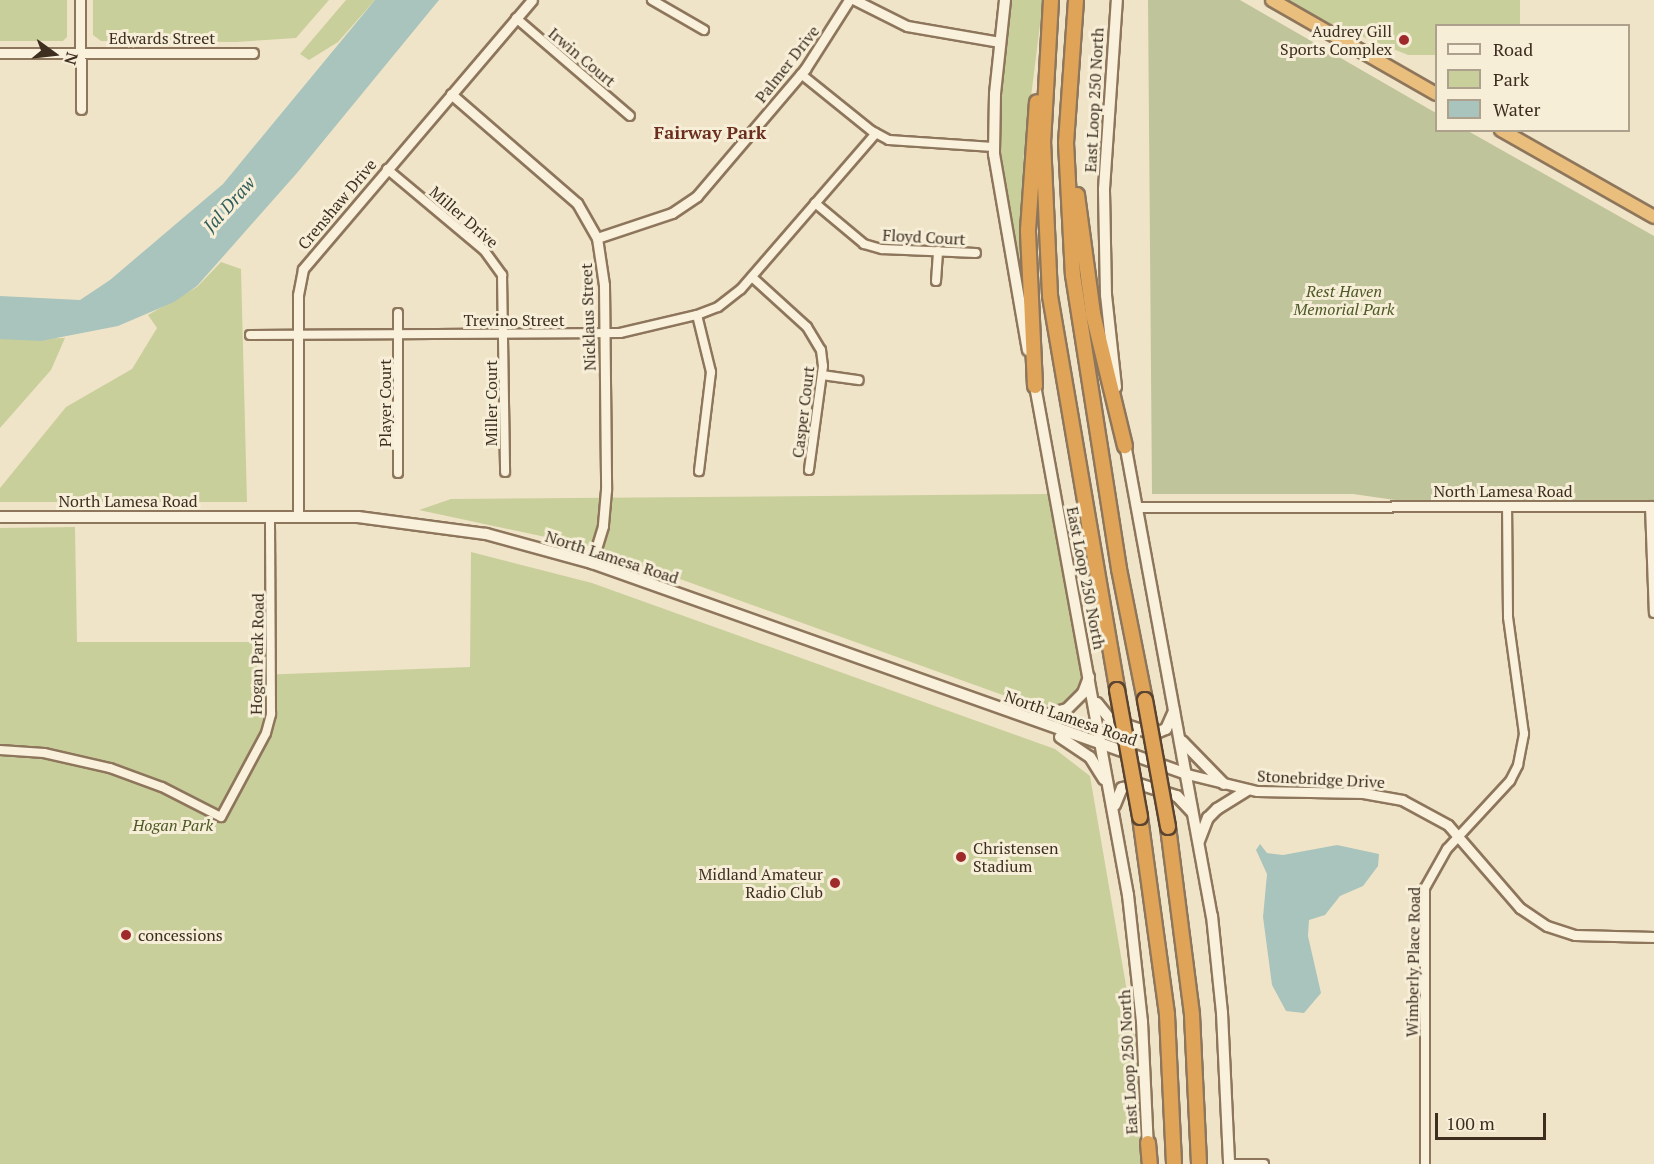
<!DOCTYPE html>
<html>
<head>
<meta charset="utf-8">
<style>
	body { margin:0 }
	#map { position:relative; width:1654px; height:1164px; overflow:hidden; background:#f0e4c8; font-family:"PT Serif",serif }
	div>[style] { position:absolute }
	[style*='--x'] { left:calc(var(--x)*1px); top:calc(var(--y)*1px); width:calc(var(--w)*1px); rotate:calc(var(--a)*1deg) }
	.green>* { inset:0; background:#c9cf9b }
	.cemetery>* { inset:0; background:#bfc49a }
	.water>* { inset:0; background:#a9c4bc }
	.roads { filter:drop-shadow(2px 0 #8d765c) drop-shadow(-2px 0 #8d765c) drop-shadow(0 2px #8d765c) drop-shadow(0 -2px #8d765c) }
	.minor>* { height:8px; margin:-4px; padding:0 4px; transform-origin:4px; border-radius:4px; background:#faf1dc }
	.tertiary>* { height:9px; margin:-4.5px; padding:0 4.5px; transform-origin:4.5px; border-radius:4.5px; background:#faf1dc }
	.secondary>* { height:10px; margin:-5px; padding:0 5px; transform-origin:5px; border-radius:5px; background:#faf1dc }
	.trunk>* { height:12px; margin:-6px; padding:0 6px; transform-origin:6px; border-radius:6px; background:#eabe7c }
	.motorway>* { height:14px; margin:-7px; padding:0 7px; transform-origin:7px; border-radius:7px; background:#e0a458 }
	.bridges { filter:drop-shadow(2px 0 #5b4430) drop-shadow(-2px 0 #5b4430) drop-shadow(0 2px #5b4430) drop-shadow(0 -2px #5b4430) }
	.motorway-bridge>* { height:14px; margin:-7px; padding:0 7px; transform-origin:7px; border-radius:7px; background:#e0a458 }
	.dots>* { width:16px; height:16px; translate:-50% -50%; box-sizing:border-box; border:3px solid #f7eed8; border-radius:50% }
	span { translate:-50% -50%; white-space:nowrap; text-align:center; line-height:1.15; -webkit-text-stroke:6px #f7eed8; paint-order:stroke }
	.poi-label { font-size:16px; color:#3d2e20 }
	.right { translate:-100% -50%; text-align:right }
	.left { translate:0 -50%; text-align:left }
	.street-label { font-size:16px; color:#3d2e20 }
	.park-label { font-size:16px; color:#4d5a26; font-style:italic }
	.neighbourhood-label { font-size:18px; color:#6b2e1e; font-weight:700 }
	.water-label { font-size:18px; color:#2f5d5a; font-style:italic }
	.legend { position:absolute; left:1435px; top:24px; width:195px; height:108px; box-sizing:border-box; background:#f7eed8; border:2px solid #ada18e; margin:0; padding:8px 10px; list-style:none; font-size:18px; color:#3d2e20 }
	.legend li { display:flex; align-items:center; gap:12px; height:30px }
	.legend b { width:30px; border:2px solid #ada18e }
	.north { position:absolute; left:24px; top:24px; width:60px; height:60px; -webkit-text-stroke:4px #f7eed8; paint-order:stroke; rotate:105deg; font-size:16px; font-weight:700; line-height:24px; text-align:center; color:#3d2e20 }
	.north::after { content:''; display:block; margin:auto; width:21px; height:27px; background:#3d2e20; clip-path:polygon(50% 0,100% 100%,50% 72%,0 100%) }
	.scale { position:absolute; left:1435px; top:1113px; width:111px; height:27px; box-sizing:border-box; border:3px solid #3d2e20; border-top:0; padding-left:8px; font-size:18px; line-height:21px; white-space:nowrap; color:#3d2e20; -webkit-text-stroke:4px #f7eed8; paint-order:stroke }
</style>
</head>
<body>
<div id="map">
	<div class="green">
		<div style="clip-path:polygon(0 0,67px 0,67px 37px,63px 41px,0 41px)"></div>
		<div style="clip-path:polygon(93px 0,329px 0,296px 38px,236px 42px,101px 41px,93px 35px)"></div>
		<div style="clip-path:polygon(346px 0,375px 0,338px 42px,309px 60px,300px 54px)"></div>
		<div style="clip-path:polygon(1012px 0,1043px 0,1023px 162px,1023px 289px,1000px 146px,1001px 94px)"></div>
		<div style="clip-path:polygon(1272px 0,1520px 0,1520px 25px,1436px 26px,1436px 55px,1408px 55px)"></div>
		<div style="clip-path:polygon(221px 262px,241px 269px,247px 502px,0 502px,0 488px,66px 407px,132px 369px,157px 328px,148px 315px,197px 287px)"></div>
		<div style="clip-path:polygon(65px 338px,51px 370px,0 428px,0 339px)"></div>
		<div style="clip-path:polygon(1049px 494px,1082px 679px,1072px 699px,1063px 707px,1047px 711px,588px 546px,419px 510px,451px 499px)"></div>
		<div style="clip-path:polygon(75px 527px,77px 642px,255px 642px,258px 675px,470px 667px,471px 552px,592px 583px,1055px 749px,1090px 776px,1139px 1061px,1141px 1164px,0 1164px,0 528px)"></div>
	</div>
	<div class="cemetery">
		<div style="clip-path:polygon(1148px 0,1240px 0,1436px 113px,1436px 130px,1468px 131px,1654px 236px,1654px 501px,1416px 503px,1353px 494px,1152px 494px)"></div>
	</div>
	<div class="water">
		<div style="clip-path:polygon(375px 0,439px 0,297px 173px,197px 286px,174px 302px,118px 326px,41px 341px,0 339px,0 296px,80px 300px,110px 280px,223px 184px)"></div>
		<div style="clip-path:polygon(1260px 844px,1267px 853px,1283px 855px,1337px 845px,1379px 854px,1378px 866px,1363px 886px,1340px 896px,1325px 915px,1309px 920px,1308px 936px,1321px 993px,1304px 1013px,1286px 1011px,1272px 985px,1263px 917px,1267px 874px,1256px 850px)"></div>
	</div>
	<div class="roads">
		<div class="minor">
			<div style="--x:652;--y:0;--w:60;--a:30"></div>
			<div style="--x:516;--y:18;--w:150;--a:40.7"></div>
			<div style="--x:801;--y:74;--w:91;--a:38.8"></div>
			<div style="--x:872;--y:131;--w:19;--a:28"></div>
			<div style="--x:889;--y:140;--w:104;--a:3.9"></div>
			<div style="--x:387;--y:169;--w:126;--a:39.9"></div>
			<div style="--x:484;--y:250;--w:31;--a:54"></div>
			<div style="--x:502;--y:275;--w:197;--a:89.1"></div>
			<div style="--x:815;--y:203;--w:64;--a:39.9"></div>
			<div style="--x:864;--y:244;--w:19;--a:16"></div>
			<div style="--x:882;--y:249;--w:94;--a:2.4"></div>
			<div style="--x:752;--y:277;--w:74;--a:42.3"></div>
			<div style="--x:807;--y:327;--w:27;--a:59"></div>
			<div style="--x:821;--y:350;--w:16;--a:83"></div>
			<div style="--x:823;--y:366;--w:105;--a:97.7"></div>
			<div style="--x:936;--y:281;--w:30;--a:-86"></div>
			<div style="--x:398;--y:313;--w:160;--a:90"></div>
			<div style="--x:697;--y:315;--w:59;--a:76.2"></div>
			<div style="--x:711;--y:372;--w:100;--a:96.9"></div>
			<div style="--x:250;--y:335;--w:370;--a:-0.3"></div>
			<div style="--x:620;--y:333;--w:79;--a:-13.2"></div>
			<div style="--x:697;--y:315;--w:22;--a:-21"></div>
			<div style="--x:718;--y:307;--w:29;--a:-38"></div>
			<div style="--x:741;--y:289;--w:206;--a:-49.1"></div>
			<div style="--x:822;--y:375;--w:37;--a:8"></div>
			<div style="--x:1650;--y:506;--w:107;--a:87.9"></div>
			<div style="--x:0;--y:750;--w:44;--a:3.9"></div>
			<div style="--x:44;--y:753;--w:68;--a:12.8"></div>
			<div style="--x:110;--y:768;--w:55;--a:20.1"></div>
			<div style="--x:162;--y:787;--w:66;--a:27"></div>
			<div style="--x:221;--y:817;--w:95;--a:-61.8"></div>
			<div style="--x:266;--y:733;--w:20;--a:-75"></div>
			<div style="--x:271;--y:714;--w:198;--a:-90.3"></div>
			<div style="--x:1229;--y:1164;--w:35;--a:0"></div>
			<div style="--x:1425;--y:1164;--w:276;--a:-90"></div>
			<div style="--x:1425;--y:888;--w:45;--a:-60.6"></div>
			<div style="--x:1447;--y:849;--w:93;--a:-47.2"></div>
			<div style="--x:1510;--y:781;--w:18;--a:-63"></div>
			<div style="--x:1518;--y:765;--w:32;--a:-79"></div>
			<div style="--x:1524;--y:734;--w:118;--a:-97.8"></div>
			<div style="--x:1508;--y:617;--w:111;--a:-90.5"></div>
		</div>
		<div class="tertiary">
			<div style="--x:80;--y:0;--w:109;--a:89.5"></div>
			<div style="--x:855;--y:0;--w:58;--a:26.6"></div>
			<div style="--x:907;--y:26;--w:94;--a:9.8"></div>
			<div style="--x:0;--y:53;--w:253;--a:0"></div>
			<div style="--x:451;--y:94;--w:167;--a:40.9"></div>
			<div style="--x:577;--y:203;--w:40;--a:60.3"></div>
			<div style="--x:597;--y:238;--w:48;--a:81.5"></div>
			<div style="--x:604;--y:285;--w:205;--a:89.4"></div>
			<div style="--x:606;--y:490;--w:36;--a:95"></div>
			<div style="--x:603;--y:526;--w:39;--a:107"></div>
			<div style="--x:597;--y:238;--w:79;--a:-18.4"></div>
			<div style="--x:672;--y:213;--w:30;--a:-34"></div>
			<div style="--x:697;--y:196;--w:167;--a:-49.6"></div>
			<div style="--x:805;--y:69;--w:82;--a:-57.5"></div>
			<div style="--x:1136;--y:507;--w:518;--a:-0.11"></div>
			<div style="--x:298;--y:516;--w:221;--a:-90"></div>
			<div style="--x:298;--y:295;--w:26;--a:-79"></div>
			<div style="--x:303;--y:269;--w:353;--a:-49.6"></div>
			<div style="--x:1187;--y:774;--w:72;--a:13.7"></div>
			<div style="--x:1257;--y:791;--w:106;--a:1.1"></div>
			<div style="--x:1363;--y:793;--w:40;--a:10"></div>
			<div style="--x:1402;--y:800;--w:52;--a:28.5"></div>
			<div style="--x:1448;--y:825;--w:110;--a:49.1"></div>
			<div style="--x:1520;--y:908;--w:32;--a:34"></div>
			<div style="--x:1547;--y:926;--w:29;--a:18"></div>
			<div style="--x:1575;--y:935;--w:79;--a:1.5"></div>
		</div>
		<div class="secondary">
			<div style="--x:1005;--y:0;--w:95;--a:96.1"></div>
			<div style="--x:995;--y:94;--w:60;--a:91"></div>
			<div style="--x:994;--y:154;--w:199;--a:80.2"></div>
			<div style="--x:1034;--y:380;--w:524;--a:79.66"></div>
			<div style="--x:1128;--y:895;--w:128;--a:83.7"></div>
			<div style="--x:1142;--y:1022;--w:128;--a:87.3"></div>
			<div style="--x:1116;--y:387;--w:93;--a:-96.2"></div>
			<div style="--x:1106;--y:295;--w:106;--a:-91.1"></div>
			<div style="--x:1104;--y:189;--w:189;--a:-86.1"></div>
			<div style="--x:1124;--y:438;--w:486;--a:79.6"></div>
			<div style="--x:1212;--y:916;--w:98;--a:84.1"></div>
			<div style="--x:1222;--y:1013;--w:151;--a:87.3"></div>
			<div style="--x:0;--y:517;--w:358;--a:0"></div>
			<div style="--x:358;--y:517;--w:129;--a:7.6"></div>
			<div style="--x:486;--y:534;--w:110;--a:15.3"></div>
			<div style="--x:592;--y:563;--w:631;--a:19.53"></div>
			<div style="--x:1097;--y:703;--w:22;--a:51"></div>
			<div style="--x:1111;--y:720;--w:45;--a:18"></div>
			<div style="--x:1154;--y:734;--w:13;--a:-23"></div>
			<div style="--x:1166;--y:729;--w:20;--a:-66"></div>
			<div style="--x:1031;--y:718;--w:37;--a:-14"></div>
			<div style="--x:1067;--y:709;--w:23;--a:-45"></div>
			<div style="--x:1083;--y:693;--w:17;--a:-69"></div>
			<div style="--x:1060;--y:737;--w:36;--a:34"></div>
			<div style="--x:1090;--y:757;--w:26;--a:58"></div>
			<div style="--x:1182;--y:741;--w:60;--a:45.7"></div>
			<div style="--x:1115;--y:805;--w:18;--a:-68"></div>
			<div style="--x:1122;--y:788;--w:17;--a:-13"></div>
			<div style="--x:1139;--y:784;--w:40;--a:18"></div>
			<div style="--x:1177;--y:796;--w:22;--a:47"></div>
			<div style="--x:1199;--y:841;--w:25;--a:-69"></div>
			<div style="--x:1208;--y:818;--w:13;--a:-45"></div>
			<div style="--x:1217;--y:809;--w:36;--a:-32"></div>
		</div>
		<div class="trunk">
			<div style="--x:1272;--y:0;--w:189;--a:29.8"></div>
			<div style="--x:1501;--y:130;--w:176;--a:29.6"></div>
		</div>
		<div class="motorway">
			<div style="--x:1051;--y:0;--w:141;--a:93.2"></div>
			<div style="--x:1043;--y:141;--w:155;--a:87.4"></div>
			<div style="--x:1050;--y:296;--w:400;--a:80.3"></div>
			<div style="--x:1076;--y:0;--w:143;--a:94"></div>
			<div style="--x:1066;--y:143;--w:132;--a:87"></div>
			<div style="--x:1073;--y:275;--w:298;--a:81.1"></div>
			<div style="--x:1119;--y:569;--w:134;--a:78.8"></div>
			<div style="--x:1077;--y:195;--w:120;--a:82.3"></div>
			<div style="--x:1093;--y:314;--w:136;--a:76.4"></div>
			<div style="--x:1035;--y:386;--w:156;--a:-92.6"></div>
			<div style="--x:1028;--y:230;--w:128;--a:-86"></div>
			<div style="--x:1140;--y:817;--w:200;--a:82.2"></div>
			<div style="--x:1167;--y:1015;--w:149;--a:87.3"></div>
			<div style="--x:1168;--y:827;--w:190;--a:82.7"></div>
			<div style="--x:1192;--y:1015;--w:149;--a:87.3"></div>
			<div style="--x:1148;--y:1143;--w:21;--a:85"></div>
		</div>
	</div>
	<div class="bridges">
		<div class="motorway-bridge">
			<div style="--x:1117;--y:690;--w:129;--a:79.7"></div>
			<div style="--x:1145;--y:700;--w:129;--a:79.7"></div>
		</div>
	</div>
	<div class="dots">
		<div style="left:1404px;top:40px;background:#9e2a2b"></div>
		<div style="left:961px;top:857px;background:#9e2a2b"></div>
		<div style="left:835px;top:883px;background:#9e2a2b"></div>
		<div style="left:126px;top:935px;background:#9e2a2b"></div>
	</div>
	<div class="poi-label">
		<span class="right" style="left:1392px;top:40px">Audrey Gill<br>Sports Complex</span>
		<span class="left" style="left:973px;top:857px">Christensen<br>Stadium</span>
		<span class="right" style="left:823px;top:883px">Midland Amateur<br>Radio Club</span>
		<span class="left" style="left:138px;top:935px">concessions</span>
	</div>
	<div class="street-label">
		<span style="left:162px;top:38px">Edwards Street</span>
		<span style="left:582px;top:57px;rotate:40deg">Irwin Court</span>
		<span style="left:787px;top:64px;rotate:-52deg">Palmer Drive</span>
		<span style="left:1094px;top:100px;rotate:-87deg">East Loop 250 North</span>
		<span style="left:337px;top:204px;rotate:-50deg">Crenshaw Drive</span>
		<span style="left:464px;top:217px;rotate:41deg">Miller Drive</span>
		<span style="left:924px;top:237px;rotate:3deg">Floyd Court</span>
		<span style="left:588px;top:317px;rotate:-92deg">Nicklaus Street</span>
		<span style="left:514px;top:320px">Trevino Street</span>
		<span style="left:385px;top:403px;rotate:-90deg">Player Court</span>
		<span style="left:491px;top:403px;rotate:-90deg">Miller Court</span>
		<span style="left:803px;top:412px;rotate:-83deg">Casper Court</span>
		<span style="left:1503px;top:491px">North Lamesa Road</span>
		<span style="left:128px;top:501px">North Lamesa Road</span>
		<span style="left:612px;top:557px;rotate:18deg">North Lamesa Road</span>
		<span style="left:1086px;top:578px;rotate:79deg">East Loop 250 North</span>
		<span style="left:257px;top:654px;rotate:-89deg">Hogan Park Road</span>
		<span style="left:1071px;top:718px;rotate:19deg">North Lamesa Road</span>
		<span style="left:1321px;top:779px;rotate:3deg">Stonebridge Drive</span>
		<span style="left:1413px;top:962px;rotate:-89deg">Wimberly Place Road</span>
		<span style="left:1128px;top:1062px;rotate:-93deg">East Loop 250 North</span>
	</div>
	<div class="park-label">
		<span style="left:1344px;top:300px">Rest Haven<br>Memorial Park</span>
		<span style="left:173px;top:825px">Hogan Park</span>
	</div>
	<div class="neighbourhood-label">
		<span style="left:710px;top:132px">Fairway Park</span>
	</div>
	<div class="water-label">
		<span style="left:229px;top:204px;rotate:-48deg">Jal Draw</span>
	</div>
	<ul class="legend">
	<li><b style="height:8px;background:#faf1dc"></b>Road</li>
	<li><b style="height:16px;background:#c9cf9b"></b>Park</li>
	<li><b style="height:16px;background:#a9c4bc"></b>Water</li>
	</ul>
	<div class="north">N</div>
	<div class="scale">100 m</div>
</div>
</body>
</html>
